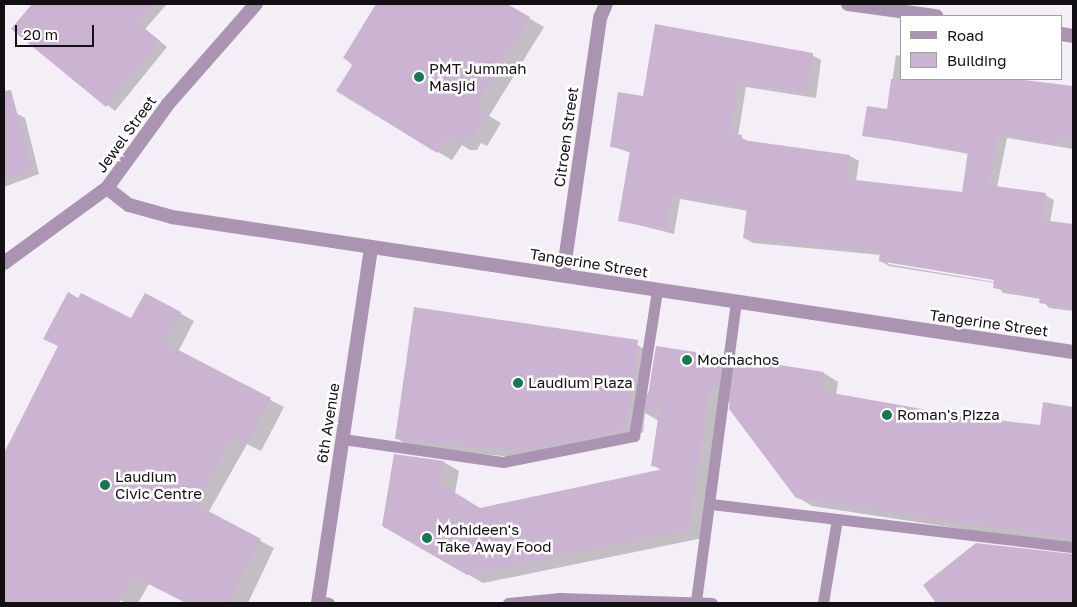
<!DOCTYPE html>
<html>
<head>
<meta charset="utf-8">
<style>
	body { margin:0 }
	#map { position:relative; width:1077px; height:607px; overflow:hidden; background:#f4eef6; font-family:"Golos Text",sans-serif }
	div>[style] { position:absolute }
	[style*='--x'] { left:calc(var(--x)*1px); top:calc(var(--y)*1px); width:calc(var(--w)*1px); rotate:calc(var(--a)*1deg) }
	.shadow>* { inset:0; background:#0003 }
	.building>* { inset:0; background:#cab4d2 }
	.service>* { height:11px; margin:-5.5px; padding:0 5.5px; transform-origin:5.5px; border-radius:5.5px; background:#aa94b1 }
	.minor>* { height:14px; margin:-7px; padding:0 7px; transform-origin:7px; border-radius:7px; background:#aa94b1 }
	.dots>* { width:14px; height:14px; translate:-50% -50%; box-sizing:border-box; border:2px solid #fff; border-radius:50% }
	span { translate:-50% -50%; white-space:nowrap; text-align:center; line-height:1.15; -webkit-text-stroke:5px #fff; paint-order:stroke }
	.poi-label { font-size:15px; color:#121013 }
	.left { translate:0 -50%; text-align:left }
	.street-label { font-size:15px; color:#121013 }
	.frame { position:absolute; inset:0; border:5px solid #121013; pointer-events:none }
	.legend { position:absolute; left:900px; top:15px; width:162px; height:65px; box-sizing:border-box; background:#fff; border:1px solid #a09fa1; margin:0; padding:6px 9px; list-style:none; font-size:15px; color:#121013 }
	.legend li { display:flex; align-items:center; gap:10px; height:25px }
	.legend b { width:25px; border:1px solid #a09fa1 }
	.scale { position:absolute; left:15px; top:25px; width:79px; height:22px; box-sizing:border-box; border:2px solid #121013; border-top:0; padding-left:6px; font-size:15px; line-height:18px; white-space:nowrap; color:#121013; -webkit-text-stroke:4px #fff; paint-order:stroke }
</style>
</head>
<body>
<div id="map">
	<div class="shadow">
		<div style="clip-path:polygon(33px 4px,167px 4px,145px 29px,167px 47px,115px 111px,13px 29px)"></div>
		<div style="clip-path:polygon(377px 4px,505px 4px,544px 27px,489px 116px,501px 123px,487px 146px,481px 143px,477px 150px,470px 150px,462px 145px,452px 160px,438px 152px,344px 57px)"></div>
		<div style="clip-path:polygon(evenodd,812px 55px,821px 60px,816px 98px,746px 87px,738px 136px,750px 142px,850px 156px,859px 161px,856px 181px,963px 193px,969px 154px,863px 135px,888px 110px,896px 55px,901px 56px,901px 79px,1011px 79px,1073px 90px,1073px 149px,1007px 138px,997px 187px,1045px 195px,1054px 200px,1050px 222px,1073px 226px,1073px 311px,1049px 308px,1041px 299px,1003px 293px,995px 283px,889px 266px,880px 261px,881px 255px,753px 243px,744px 238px,748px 211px,680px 199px,674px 234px,619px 220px,631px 153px,611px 146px,644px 98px,812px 55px,888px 262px,1000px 280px,1000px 283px,888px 264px,888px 262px)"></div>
		<div style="clip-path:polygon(16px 113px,25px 118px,39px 174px,4px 187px,4px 115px)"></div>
		<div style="clip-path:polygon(145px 294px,194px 321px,178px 352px,284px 407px,261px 451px,247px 444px,208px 513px,274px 548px,248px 603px,187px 603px,149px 584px,138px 603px,126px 603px,103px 591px,97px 603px,4px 603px,4px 456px,60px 346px,132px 320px)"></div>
		<div style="clip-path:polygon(637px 345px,652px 353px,647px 394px,721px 357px,736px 366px,824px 373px,838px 382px,836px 395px,961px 417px,1041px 426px,1044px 404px,1073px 408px,1073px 546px,812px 506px,797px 497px,725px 396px,703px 538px,483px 583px,383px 525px,444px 462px,459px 471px,455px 493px,480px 509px,662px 471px,653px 465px,659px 421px,645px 413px,643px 432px,628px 441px,534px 459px,411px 447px,396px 438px)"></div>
		<div style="clip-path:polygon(1072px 556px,1073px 603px,938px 603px,925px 586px)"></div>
	</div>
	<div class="building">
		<div style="clip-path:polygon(32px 4px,155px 4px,138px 23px,160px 41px,106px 107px,11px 29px)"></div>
		<div style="clip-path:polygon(376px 4px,507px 4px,530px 17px,475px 106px,487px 113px,472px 139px,466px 135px,462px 142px,454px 142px,446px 137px,437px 153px,336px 91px,353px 64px,343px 58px)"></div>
		<div style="clip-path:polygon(655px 24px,813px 53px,807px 93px,737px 83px,730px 133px,742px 135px,742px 140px,850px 155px,847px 179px,962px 192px,968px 151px,862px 136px,867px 106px,887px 109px,891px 79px,1015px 79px,1073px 86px,1073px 142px,1054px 139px,1054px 145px,998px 134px,988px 185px,1046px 193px,1041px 220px,1073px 224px,1070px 308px,1039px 303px,1040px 296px,993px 288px,994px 280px,879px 261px,880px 251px,743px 238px,747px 208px,672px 195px,666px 230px,618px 221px,630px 150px,610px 147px,618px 92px,643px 96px)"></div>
		<div style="clip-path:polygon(11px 90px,32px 170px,4px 180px,4px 91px)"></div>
		<div style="clip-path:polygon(68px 292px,78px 298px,81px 293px,131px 318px,145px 293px,181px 312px,165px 343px,271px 398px,247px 444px,233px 437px,195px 504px,261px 539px,227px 603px,186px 603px,135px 577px,119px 603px,4px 603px,4px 453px,58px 346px,43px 339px)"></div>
		<div style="clip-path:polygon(414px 307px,638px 340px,628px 424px,612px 433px,518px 451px,395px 439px)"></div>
		<div style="clip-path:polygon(656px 346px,721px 356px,716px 392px,710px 384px,689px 530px,467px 575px,382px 526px,394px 454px,444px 461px,441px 484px,480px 508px,668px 468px,651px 466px,660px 405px,645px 414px)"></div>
		<div style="clip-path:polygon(736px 358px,824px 372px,821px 391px,961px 416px,1040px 425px,1043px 402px,1073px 407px,1073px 539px,796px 498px,729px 409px)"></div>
		<div style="clip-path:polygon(976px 543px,1073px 554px,1073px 603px,936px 603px,923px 585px)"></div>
	</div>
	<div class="service">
		<div style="--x:343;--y:439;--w:162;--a:8.2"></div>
		<div style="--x:503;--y:462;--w:134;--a:-11.2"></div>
		<div style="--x:634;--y:436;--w:148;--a:-81"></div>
		<div style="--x:711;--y:504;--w:127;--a:6.8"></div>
		<div style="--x:837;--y:519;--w:85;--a:99.5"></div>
		<div style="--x:837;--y:519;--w:238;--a:6.8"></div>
		<div style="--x:318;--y:601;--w:11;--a:10"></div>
		<div style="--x:696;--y:601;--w:302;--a:-82.4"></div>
		<div style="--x:508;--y:603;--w:52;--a:-5.5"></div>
		<div style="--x:560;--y:598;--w:152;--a:1.9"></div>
	</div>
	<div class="minor">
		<div style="--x:848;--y:4;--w:89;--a:7.8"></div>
		<div style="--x:1061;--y:34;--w:12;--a:9"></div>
		<div style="--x:107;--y:188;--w:28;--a:38"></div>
		<div style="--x:129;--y:205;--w:45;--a:15.6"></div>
		<div style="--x:172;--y:217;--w:911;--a:8.52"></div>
		<div style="--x:4;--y:263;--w:127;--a:-36.1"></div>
		<div style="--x:107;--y:188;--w:104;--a:-54"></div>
		<div style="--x:168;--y:104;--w:133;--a:-48.7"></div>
		<div style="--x:563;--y:275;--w:260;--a:-81.8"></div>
		<div style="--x:600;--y:18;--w:15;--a:-67"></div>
		<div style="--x:318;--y:603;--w:360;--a:-81.5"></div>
	</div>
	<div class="dots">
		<div style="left:419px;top:77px;background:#157850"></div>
		<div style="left:687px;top:360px;background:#157850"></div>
		<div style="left:518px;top:383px;background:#157850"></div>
		<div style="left:887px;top:415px;background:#157850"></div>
		<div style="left:105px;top:485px;background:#157850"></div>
		<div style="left:427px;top:538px;background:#157850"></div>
	</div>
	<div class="poi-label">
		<span class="left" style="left:429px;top:77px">PMT Jummah<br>Masjid</span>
		<span class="left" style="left:697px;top:360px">Mochachos</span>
		<span class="left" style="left:528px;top:383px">Laudium Plaza</span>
		<span class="left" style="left:897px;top:415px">Roman's Pizza</span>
		<span class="left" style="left:115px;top:485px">Laudium<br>Civic Centre</span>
		<span class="left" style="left:437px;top:538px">Mohideen's<br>Take Away Food</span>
	</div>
	<div class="street-label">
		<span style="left:126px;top:134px;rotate:-54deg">Jewel Street</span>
		<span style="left:566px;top:137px;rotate:-82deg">Citroen Street</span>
		<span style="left:589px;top:263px;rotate:9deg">Tangerine Street</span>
		<span style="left:989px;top:323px;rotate:8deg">Tangerine Street</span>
		<span style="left:328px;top:423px;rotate:-81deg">6th Avenue</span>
	</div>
	<div class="frame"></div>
	<ul class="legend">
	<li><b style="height:6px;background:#aa94b1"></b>Road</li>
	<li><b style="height:14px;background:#cab4d2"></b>Building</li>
	</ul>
	<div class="scale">20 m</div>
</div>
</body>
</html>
